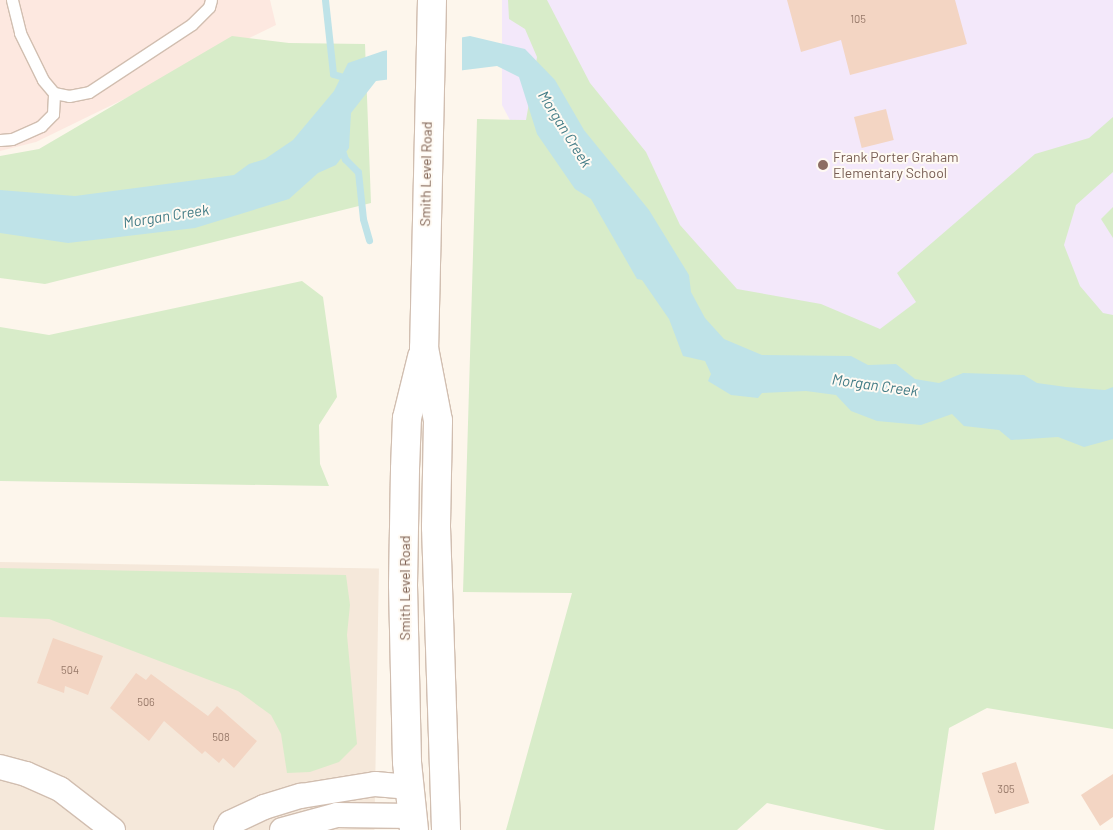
<!DOCTYPE html>
<html>
<head>
<meta charset="utf-8">
<style>
	body { margin:0 }
	#map { position:relative; width:1113px; height:830px; overflow:hidden; background:#fdf6ec; font-family:Barlow,sans-serif }
	div>[style] { position:absolute }
	[style*='--x'] { left:calc(var(--x)*1px); top:calc(var(--y)*1px); width:calc(var(--w)*1px); rotate:calc(var(--a)*1deg) }
	.residential>* { inset:0; background:#f5e8da; transform-origin:0 0 }
	.commercial>* { inset:0; background:#fde8e0 }
	.education>* { inset:0; background:#f3e8fa }
	.green>* { inset:0; background:#d8ecc9 }
	.water>* { inset:0; background:#bfe3e8 }
	.pier>* { inset:0; background:#fdf6ec }
	.stream>* { height:7px; margin:-3.5px; padding:0 3.5px; transform-origin:3.5px; border-radius:3.5px; background:#bfe3e8 }
	.building>* { inset:0; background:#f3d5c3; transform-origin:0 0 }
	.roads { filter:drop-shadow(1px 0 #d1beb0) drop-shadow(-1px 0 #d1beb0) drop-shadow(0 1px #d1beb0) drop-shadow(0 -1px #d1beb0) }
	.service>* { height:11px; margin:-5.5px; padding:0 5.5px; transform-origin:5.5px; border-radius:5.5px; background:#fff }
	.minor>* { height:24px; margin:-12px; padding:0 12px; transform-origin:12px; border-radius:12px; background:#fff }
	.secondary>* { height:28px; margin:-14px; padding:0 14px; transform-origin:14px; border-radius:14px; background:#fff }
	.dots>* { width:14px; height:14px; translate:-50% -50%; box-sizing:border-box; border:2px solid #fffaf3; border-radius:50% }
	span { translate:-50% -50%; white-space:nowrap; text-align:center; line-height:1.15; -webkit-text-stroke:4px #fffaf3; paint-order:stroke }
	.number-label { font-size:11px; color:#987a6a }
	.number-label span { -webkit-text-stroke-width:0 }
	.education-label { font-size:14px; color:#785e54 }
	.left { translate:0 -50%; text-align:left }
	.street-label { font-size:14px; color:#7a5c4d }
	.water-label { font-size:15px; color:#437c86; font-style:italic }
</style>
</head>
<body>
<div id="map">
	<div class="residential">
		<div style="left:0;top:562px;width:379px;height:268px;rotate:1deg"></div>
	</div>
	<div class="commercial">
		<div style="clip-path:polygon(0 0,270px 0,276px 25px,36px 142px,0 151px)"></div>
	</div>
	<div class="education">
		<div style="clip-path:polygon(502px 0,1113px 0,1113px 428px,1102px 432px,565px 225px,502px 105px)"></div>
	</div>
	<div class="green">
		<div style="clip-path:polygon(508px 0,547px 0,590px 83px,646px 152px,680px 225px,737px 289px,821px 304px,880px 329px,916px 302px,897px 273px,1035px 154px,1089px 138px,1113px 117px,1113px 172px,1076px 205px,1064px 245px,1080px 286px,1103px 313px,1113px 315px,1113px 729px,987px 708px,949px 728px,934px 830px,886px 830px,767px 803px,737px 830px,506px 830px,572px 593px,463px 592px,477px 119px,526px 120px,537px 57px,525px 29px,509px 19px)"></div>
		<div style="clip-path:polygon(232px 36px,289px 43px,365px 44px,371px 203px,45px 284px,0 278px,0 156px,39px 149px)"></div>
		<div style="clip-path:polygon(1113px 207px,1113px 238px,1101px 219px)"></div>
		<div style="clip-path:polygon(302px 281px,323px 297px,337px 397px,319px 425px,320px 464px,329px 486px,0 481px,0 327px,49px 335px)"></div>
		<div style="clip-path:polygon(0 568px,346px 575px,350px 605px,347px 635px,357px 744px,339px 762px,310px 772px,287px 773px,281px 734px,271px 715px,238px 691px,49px 619px,0 617px)"></div>
	</div>
	<div class="water">
		<div style="clip-path:polygon(470px 36px,525px 49px,555px 80px,584px 130px,649px 210px,689px 275px,691px 292px,705px 318px,724px 339px,762px 355px,851px 356px,868px 365px,896px 364px,915px 379px,939px 383px,963px 373px,1024px 375px,1037px 383px,1066px 387px,1105px 390px,1113px 387px,1113px 439px,1084px 447px,1058px 437px,1011px 440px,999px 430px,964px 426px,952px 414px,921px 425px,877px 421px,851px 411px,836px 395px,806px 391px,762px 393px,758px 398px,731px 395px,708px 381px,711px 374px,705px 361px,683px 356px,669px 319px,642px 280px,637px 279px,591px 199px,575px 189px,537px 134px,519px 77px,497px 66px,376px 81px,351px 113px,349px 148px,336px 165px,318px 173px,289px 199px,195px 228px,68px 243px,0 233px,0 190px,75px 196px,234px 175px,249px 164px,265px 159px,293px 140px,334px 91px,348px 63px,383px 51px)"></div>
	</div>
	<div class="pier">
		<div style="clip-path:polygon(462px 35px,462px 73px,387px 82px,387px 48px)"></div>
	</div>
	<div class="stream">
		<div style="--x:325;--y:0;--w:74;--a:83.8"></div>
		<div style="--x:333;--y:74;--w:15;--a:16"></div>
		<div style="--x:341;--y:148;--w:12;--a:70"></div>
		<div style="--x:345;--y:159;--w:18;--a:45"></div>
		<div style="--x:358;--y:172;--w:47;--a:83.9"></div>
		<div style="--x:363;--y:219;--w:22;--a:74"></div>
	</div>
	<div class="building">
		<div style="clip-path:polygon(787px 0,955px 0,967px 44px,850px 75px,841px 40px,801px 52px)"></div>
		<div style="left:886px;top:109px;width:32px;height:33px;rotate:76deg"></div>
		<div style="clip-path:polygon(53px 638px,103px 656px,88px 695px,65px 686px,64px 693px,37px 683px)"></div>
		<div style="clip-path:polygon(136px 673px,146px 680px,151px 674px,208px 716px,217px 706px,257px 741px,234px 768px,223px 758px,219px 763px,205px 751px,202px 754px,164px 721px,149px 741px,110px 708px)"></div>
		<div style="left:1016px;top:762px;width:43px;height:36px;rotate:72deg"></div>
		<div style="clip-path:polygon(1113px 774px,1113px 817px,1100px 826px,1081px 795px)"></div>
	</div>
	<div class="roads">
		<div class="service">
			<div style="--x:12;--y:0;--w:34;--a:76"></div>
			<div style="--x:20;--y:33;--w:52;--a:63.9"></div>
			<div style="--x:43;--y:80;--w:17;--a:50"></div>
			<div style="--x:54;--y:93;--w:15;--a:11"></div>
			<div style="--x:69;--y:96;--w:20;--a:-11"></div>
			<div style="--x:89;--y:92;--w:123;--a:-33.4"></div>
			<div style="--x:192;--y:24;--w:24;--a:-45"></div>
			<div style="--x:209;--y:7;--w:7;--a:-74"></div>
			<div style="--x:0;--y:140;--w:12;--a:-5"></div>
			<div style="--x:12;--y:139;--w:32;--a:-24"></div>
			<div style="--x:41;--y:126;--w:17;--a:-45"></div>
			<div style="--x:53;--y:114;--w:21;--a:-87"></div>
		</div>
		<div class="minor">
			<div style="--x:0;--y:767;--w:27;--a:15"></div>
			<div style="--x:26;--y:774;--w:37;--a:24"></div>
			<div style="--x:60;--y:789;--w:67;--a:37.7"></div>
			<div style="--x:226;--y:830;--w:8;--a:-60"></div>
			<div style="--x:230;--y:823;--w:38;--a:-25"></div>
			<div style="--x:264;--y:807;--w:39;--a:-17"></div>
			<div style="--x:301;--y:796;--w:75;--a:-9.2"></div>
			<div style="--x:375;--y:784;--w:35;--a:5"></div>
			<div style="--x:282;--y:830;--w:57;--a:-15.3"></div>
			<div style="--x:337;--y:815;--w:76;--a:0.8"></div>
		</div>
		<div class="secondary">
			<div style="--x:432;--y:0;--w:348;--a:91.3"></div>
			<div style="--x:424;--y:348;--w:74;--a:79.1"></div>
			<div style="--x:438;--y:421;--w:106;--a:91.1"></div>
			<div style="--x:436;--y:527;--w:303;--a:88.1"></div>
			<div style="--x:414;--y:830;--w:68;--a:-95.9"></div>
			<div style="--x:407;--y:762;--w:177;--a:-91.3"></div>
			<div style="--x:403;--y:585;--w:116;--a:-89"></div>
			<div style="--x:405;--y:469;--w:51;--a:-87.8"></div>
			<div style="--x:407;--y:418;--w:63;--a:-76.2"></div>
		</div>
	</div>
	<div class="dots">
		<div style="left:823px;top:165px;background:#8d6e63"></div>
	</div>
	<div class="number-label">
		<span style="left:858px;top:19px">105</span>
		<span style="left:70px;top:670px">504</span>
		<span style="left:146px;top:702px">506</span>
		<span style="left:221px;top:737px">508</span>
		<span style="left:1006px;top:789px">305</span>
	</div>
	<div class="education-label">
		<span class="left" style="left:833px;top:165px">Frank Porter Graham<br>Elementary School</span>
	</div>
	<div class="street-label">
		<span style="left:426px;top:174px;rotate:-89deg">Smith Level Road</span>
		<span style="left:405px;top:588px;rotate:-90deg">Smith Level Road</span>
	</div>
	<div class="water-label">
		<span style="left:565px;top:129px;rotate:58deg">Morgan Creek</span>
		<span style="left:166px;top:216px;rotate:-9deg">Morgan Creek</span>
		<span style="left:875px;top:385px;rotate:8deg">Morgan Creek</span>
	</div>
</div>
</body>
</html>
